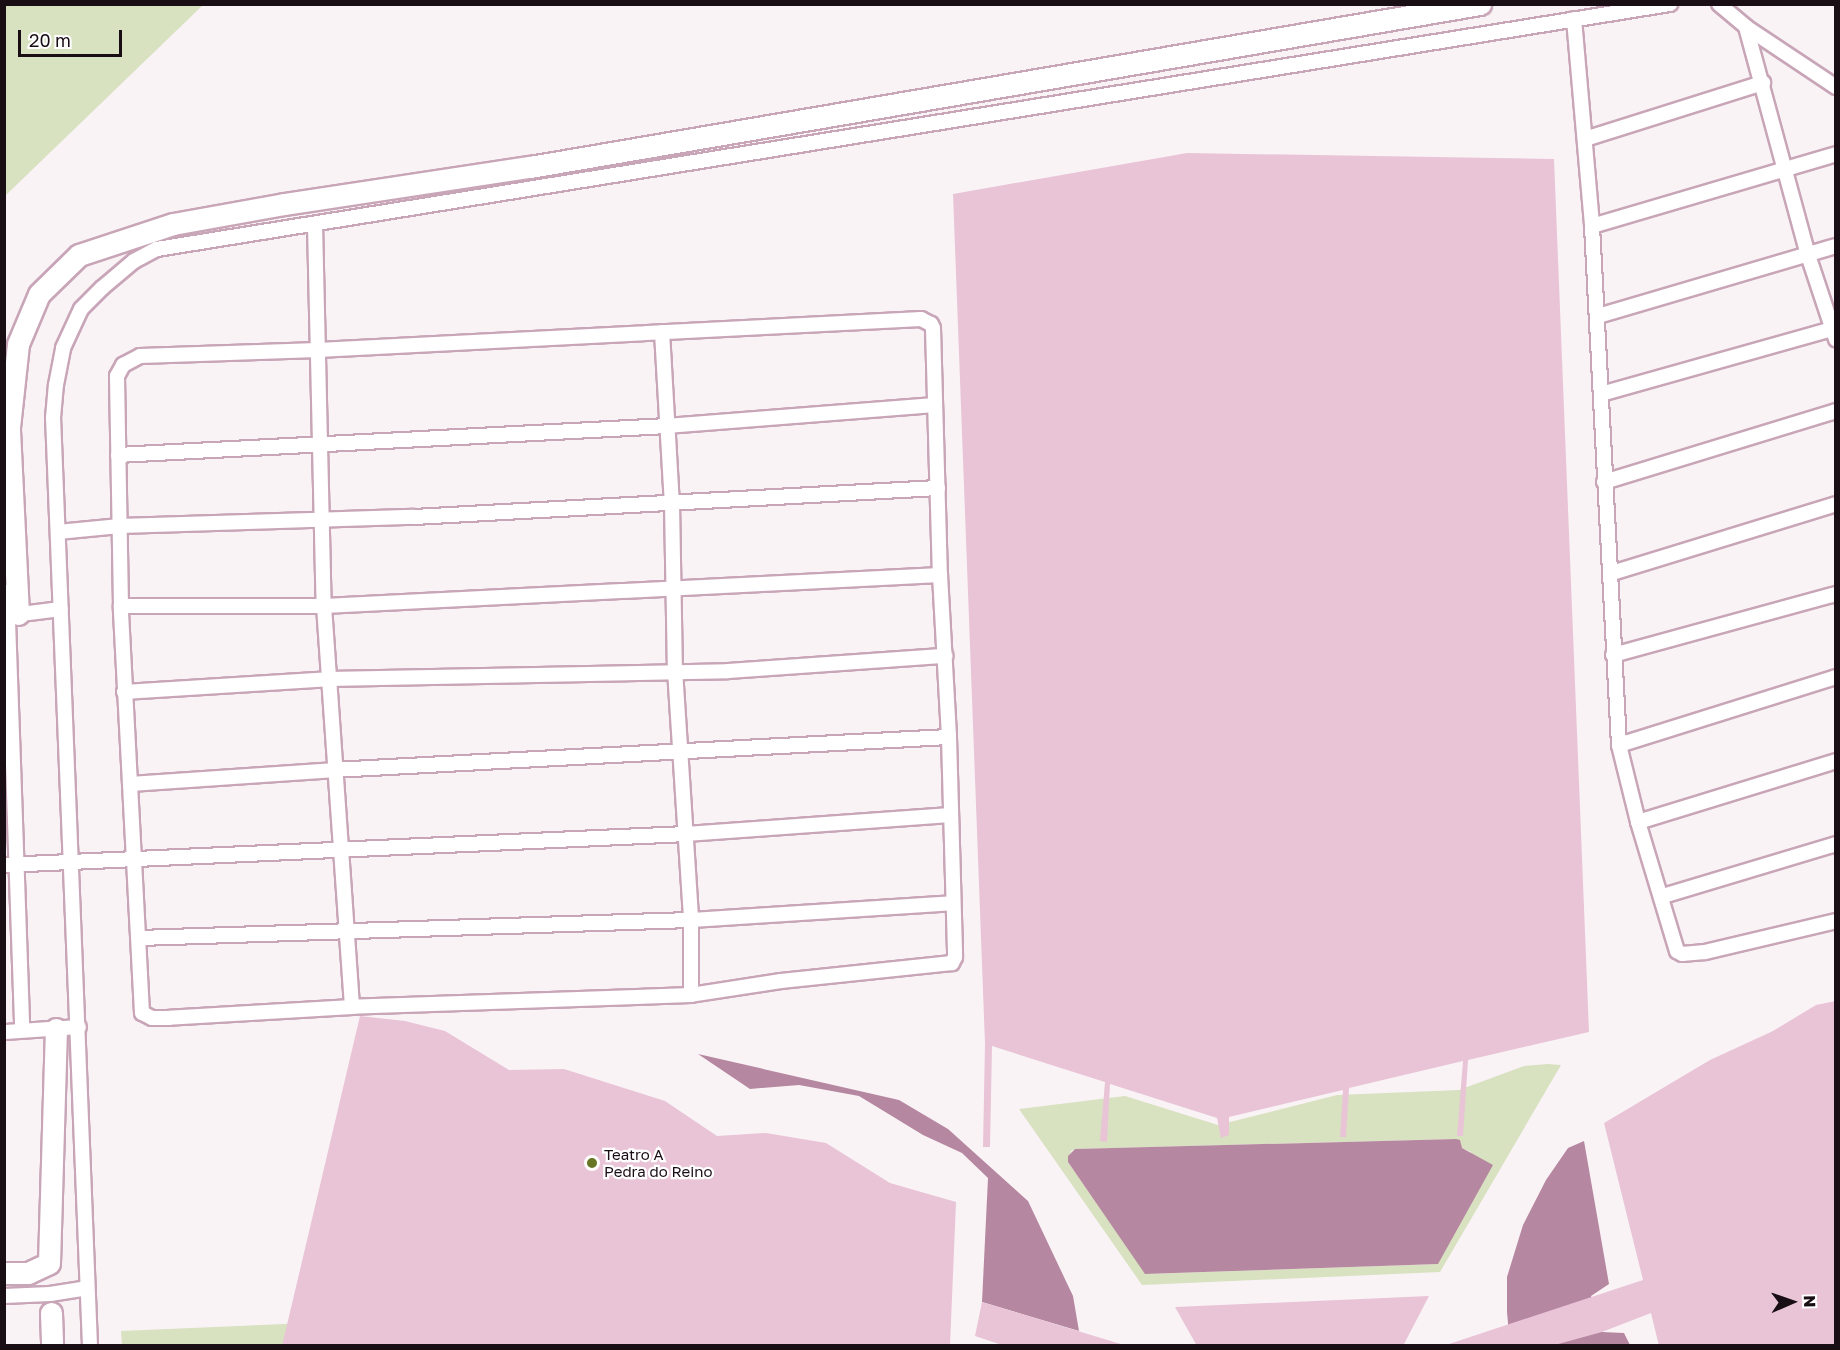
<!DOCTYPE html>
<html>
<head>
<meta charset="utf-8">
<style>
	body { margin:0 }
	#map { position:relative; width:1840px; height:1350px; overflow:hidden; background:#faf3f6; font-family:"Golos Text",sans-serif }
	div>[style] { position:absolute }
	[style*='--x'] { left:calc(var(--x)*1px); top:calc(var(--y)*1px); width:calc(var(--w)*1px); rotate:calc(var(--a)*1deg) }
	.green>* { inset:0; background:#d8e1c0 }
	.water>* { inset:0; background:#b687a0 }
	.building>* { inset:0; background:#e8c4d6 }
	.roads { filter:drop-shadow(2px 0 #c8a5b7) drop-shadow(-2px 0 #c8a5b7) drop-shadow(0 2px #c8a5b7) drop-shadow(0 -2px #c8a5b7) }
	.service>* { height:14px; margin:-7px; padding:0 7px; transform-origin:7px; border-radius:7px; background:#fff }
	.pedestrian>* { height:21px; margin:-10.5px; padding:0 10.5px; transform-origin:10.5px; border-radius:10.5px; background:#fff }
	.dots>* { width:16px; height:16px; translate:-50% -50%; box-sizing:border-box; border:3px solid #fff; border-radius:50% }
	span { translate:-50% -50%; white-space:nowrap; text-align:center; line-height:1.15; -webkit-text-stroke:4.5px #fff; paint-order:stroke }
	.poi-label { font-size:15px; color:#1a0e15 }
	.left { translate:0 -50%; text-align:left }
	.frame { position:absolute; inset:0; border:6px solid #1a0e15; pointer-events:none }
	.north { position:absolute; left:1762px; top:1272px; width:60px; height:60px; -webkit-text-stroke:4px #fff; paint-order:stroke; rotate:88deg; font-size:16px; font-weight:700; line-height:24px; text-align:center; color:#1a0e15 }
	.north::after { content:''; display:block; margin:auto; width:21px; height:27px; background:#1a0e15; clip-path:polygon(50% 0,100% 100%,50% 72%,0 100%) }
	.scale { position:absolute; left:18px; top:30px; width:104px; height:27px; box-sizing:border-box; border:3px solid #1a0e15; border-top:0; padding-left:8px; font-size:18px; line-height:21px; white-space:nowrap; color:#1a0e15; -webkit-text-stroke:4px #fff; paint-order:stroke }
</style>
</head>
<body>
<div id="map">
	<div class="green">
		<div style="clip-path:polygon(5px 4px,203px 4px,203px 5px,5px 196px)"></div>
		<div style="clip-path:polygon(evenodd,1547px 1064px,1561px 1065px,1440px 1272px,1142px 1285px,1019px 1109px,1125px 1096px,1218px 1125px,1337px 1095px,1459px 1090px,1524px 1066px,1547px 1064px,1456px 1139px,1462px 1148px,1471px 1152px,1438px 1264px,1146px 1274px,1068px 1162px,1071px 1151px,1075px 1149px,1456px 1139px)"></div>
		<div style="clip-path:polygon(309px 1323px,412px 1345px,122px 1346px,121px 1331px)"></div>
	</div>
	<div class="water">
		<div style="clip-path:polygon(698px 1054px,899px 1100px,948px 1129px,1028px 1201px,1073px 1296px,1079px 1331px,982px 1302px,988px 1178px,962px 1153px,923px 1135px,859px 1096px,799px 1085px,750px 1089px)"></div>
		<div style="clip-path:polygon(1456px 1139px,1460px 1140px,1462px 1148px,1493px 1165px,1438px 1264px,1145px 1274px,1068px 1162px,1068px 1156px,1075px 1149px)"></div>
		<div style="clip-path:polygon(1584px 1141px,1609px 1284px,1591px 1296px,1602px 1332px,1624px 1333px,1630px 1345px,1510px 1345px,1507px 1312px,1507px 1277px,1523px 1225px,1546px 1180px,1568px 1148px)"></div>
	</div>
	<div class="building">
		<div style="clip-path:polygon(1187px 153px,1554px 159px,1589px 1032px,1468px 1060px,1463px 1136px,1457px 1136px,1463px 1061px,1349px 1088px,1346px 1137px,1340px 1137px,1343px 1090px,1229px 1117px,1229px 1135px,1221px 1138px,1217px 1118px,1110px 1084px,1107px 1142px,1100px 1141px,1105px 1082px,992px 1046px,990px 1147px,983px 1147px,985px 1044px,953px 194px)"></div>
		<div style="clip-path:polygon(1836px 1001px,1836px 1346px,1659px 1346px,1651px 1313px,1602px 1332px,1551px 1346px,1443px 1346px,1643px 1280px,1604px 1123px,1710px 1060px,1773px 1031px,1816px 1005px)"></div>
		<div style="clip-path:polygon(360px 1016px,405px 1021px,445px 1031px,509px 1070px,564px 1069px,665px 1101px,717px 1136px,766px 1133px,826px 1143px,890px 1183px,956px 1202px,950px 1346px,282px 1346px)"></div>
		<div style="clip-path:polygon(1429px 1296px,1403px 1346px,1197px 1346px,1175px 1307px)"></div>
		<div style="clip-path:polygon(982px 1302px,1124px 1345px,1123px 1346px,1005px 1346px,975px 1336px)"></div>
	</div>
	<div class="roads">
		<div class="service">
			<div style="--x:1719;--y:4;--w:35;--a:40"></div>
			<div style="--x:1746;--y:27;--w:108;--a:33.7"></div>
			<div style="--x:1574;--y:19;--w:208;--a:85"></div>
			<div style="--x:1592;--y:226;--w:520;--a:87.02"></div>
			<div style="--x:1619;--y:745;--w:79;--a:76.1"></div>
			<div style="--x:1638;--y:822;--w:135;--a:73.2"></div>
			<div style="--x:1677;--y:951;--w:6;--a:31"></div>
			<div style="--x:1682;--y:954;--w:23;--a:-5"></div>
			<div style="--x:1705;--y:952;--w:135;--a:-13.3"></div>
			<div style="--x:1746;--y:27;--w:236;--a:74.8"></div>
			<div style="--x:1808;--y:255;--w:89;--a:71.6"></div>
			<div style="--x:1585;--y:139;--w:187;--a:-17.5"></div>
			<div style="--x:315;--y:224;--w:382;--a:88.7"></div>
			<div style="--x:324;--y:606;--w:402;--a:86"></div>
			<div style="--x:1592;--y:226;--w:254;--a:-16.4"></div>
			<div style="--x:1598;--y:316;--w:248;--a:-16.4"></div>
			<div style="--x:921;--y:319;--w:11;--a:27"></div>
			<div style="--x:931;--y:324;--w:4;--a:63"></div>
			<div style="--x:933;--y:328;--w:247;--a:88.4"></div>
			<div style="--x:940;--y:575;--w:162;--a:86.8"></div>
			<div style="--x:949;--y:737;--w:220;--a:88.4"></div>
			<div style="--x:955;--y:957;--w:7;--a:117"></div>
			<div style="--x:952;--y:963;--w:172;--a:174"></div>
			<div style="--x:781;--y:981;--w:91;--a:171.2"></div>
			<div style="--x:691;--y:995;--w:339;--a:178"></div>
			<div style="--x:352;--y:1007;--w:183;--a:176.6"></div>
			<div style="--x:169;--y:1018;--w:17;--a:180"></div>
			<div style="--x:152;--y:1018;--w:11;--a:-153"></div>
			<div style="--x:142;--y:1013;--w:408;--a:-93"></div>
			<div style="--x:121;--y:606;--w:230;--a:-91"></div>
			<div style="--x:117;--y:376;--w:13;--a:-61"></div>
			<div style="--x:123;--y:365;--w:19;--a:-28"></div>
			<div style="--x:140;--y:356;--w:178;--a:-1.9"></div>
			<div style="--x:318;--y:350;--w:604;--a:-2.94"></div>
			<div style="--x:662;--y:332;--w:171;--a:86.7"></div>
			<div style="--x:672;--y:503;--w:167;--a:89"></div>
			<div style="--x:675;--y:670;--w:251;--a:86.3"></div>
			<div style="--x:691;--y:920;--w:75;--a:90"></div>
			<div style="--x:1601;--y:394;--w:244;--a:-15.7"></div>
			<div style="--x:118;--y:455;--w:550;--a:-3.02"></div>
			<div style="--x:667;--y:426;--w:268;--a:-4.5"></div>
			<div style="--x:1604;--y:482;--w:243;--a:-17"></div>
			<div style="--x:58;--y:532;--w:62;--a:-5.5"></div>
			<div style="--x:120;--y:526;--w:294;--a:-1.8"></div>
			<div style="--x:414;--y:517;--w:525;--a:-3.17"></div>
			<div style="--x:1612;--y:573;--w:234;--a:-17.1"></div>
			<div style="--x:7;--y:592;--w:438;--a:88"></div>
			<div style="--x:121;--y:606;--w:203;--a:0"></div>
			<div style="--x:324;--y:606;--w:617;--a:-2.88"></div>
			<div style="--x:13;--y:615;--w:48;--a:-7.1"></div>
			<div style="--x:1613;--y:655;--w:231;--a:-15.3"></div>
			<div style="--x:124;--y:692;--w:204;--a:-3.6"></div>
			<div style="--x:328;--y:679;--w:400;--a:-1.1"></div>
			<div style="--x:728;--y:671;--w:218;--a:-4"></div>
			<div style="--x:1619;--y:745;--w:227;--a:-17.4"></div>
			<div style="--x:130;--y:784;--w:203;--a:-3.9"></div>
			<div style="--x:333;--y:770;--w:617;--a:-3.07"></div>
			<div style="--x:1638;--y:822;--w:207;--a:-17.1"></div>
			<div style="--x:4;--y:865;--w:683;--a:-2.6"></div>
			<div style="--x:686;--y:834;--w:265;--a:-4.1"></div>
			<div style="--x:1663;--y:896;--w:181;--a:-16.7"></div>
			<div style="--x:139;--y:938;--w:552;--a:-1.87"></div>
			<div style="--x:691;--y:920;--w:262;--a:-3.7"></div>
			<div style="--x:4;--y:1032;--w:75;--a:-3.8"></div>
			<div style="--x:4;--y:1296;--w:46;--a:-2.5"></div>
			<div style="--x:50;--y:1294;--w:37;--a:-9"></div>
			<div style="--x:90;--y:1346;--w:929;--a:-92.28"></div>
			<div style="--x:53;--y:418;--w:33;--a:-85"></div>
			<div style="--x:56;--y:385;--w:38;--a:-79"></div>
			<div style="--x:63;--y:348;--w:43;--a:-65.2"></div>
			<div style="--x:81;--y:309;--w:30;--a:-45"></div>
			<div style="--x:102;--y:288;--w:42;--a:-40.2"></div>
			<div style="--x:134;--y:261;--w:26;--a:-28"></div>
			<div style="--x:157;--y:249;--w:1533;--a:-9.2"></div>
		</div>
		<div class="pedestrian">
			<div style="--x:18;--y:614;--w:187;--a:-92.8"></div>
			<div style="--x:9;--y:427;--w:83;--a:-83.8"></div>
			<div style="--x:18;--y:344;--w:54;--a:-67.2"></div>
			<div style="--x:39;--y:294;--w:56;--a:-44.3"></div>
			<div style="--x:79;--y:255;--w:99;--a:-18.3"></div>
			<div style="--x:173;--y:224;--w:113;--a:-10.2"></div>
			<div style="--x:284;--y:204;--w:249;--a:-8.6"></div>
			<div style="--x:530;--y:167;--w:964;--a:-9.74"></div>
			<div style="--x:4;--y:1273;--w:24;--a:0"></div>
			<div style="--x:28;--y:1273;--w:23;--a:-25"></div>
			<div style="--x:49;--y:1263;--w:234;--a:-88.3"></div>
			<div style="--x:51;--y:1313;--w:33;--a:88"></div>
		</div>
	</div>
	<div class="dots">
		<div style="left:592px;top:1163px;background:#667624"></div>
	</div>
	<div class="poi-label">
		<span class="left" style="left:604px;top:1163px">Teatro A<br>Pedra do Reino</span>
	</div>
	<div class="frame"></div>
	<div class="north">N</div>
	<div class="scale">20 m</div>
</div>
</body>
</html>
